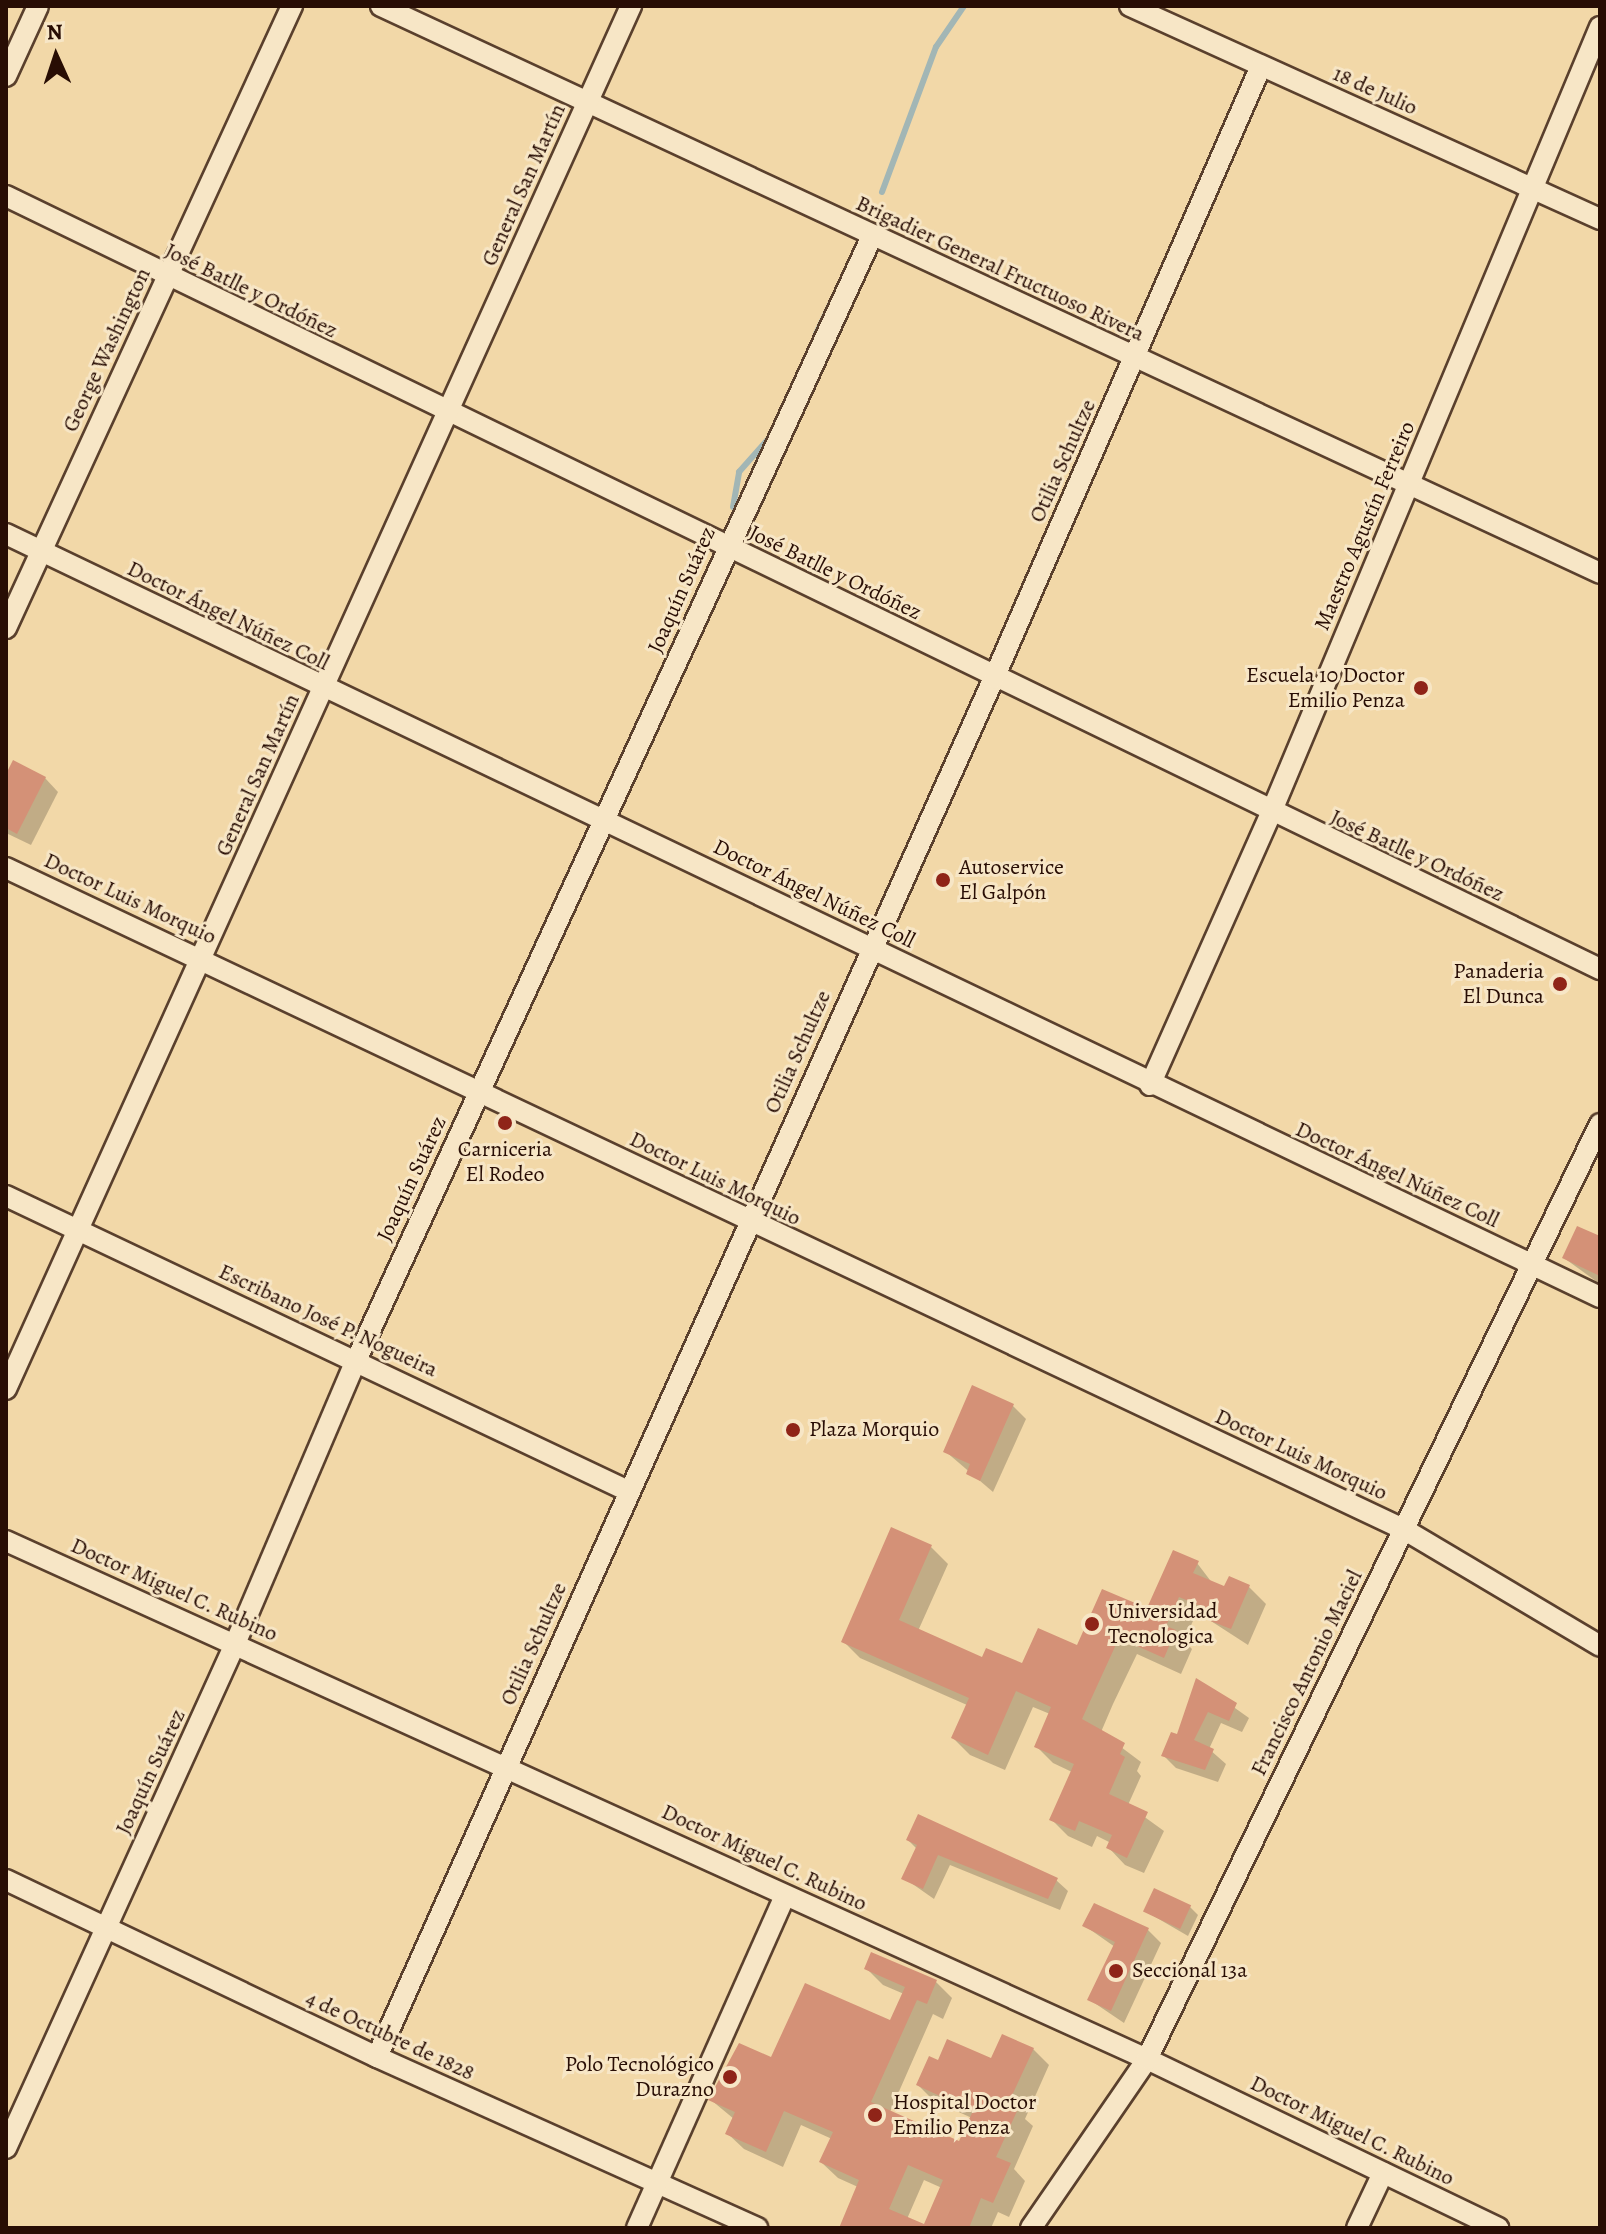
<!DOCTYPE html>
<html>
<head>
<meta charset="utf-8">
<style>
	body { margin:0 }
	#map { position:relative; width:1606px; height:2234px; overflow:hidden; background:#f2d8a8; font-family:Alegreya,serif }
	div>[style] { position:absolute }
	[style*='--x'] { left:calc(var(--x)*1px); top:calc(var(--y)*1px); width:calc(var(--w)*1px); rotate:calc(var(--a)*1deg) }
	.shadow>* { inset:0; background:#0003 }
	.stream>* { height:6px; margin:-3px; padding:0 3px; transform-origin:3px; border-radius:3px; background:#a2b6b5 }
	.building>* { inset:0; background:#d49177; transform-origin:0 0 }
	.roads { filter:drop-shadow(2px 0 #5a402d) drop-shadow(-2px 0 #5a402d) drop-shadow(0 2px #5a402d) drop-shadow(0 -2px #5a402d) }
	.minor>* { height:20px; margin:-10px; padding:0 10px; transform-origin:10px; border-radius:10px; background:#f7e6c6 }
	.dots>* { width:22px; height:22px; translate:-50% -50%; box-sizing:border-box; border:4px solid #f7e6c6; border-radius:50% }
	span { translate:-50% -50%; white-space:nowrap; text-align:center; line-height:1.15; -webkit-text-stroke:6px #f7e6c6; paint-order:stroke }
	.street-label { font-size:22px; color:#280d04 }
	.poi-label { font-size:22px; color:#280d04 }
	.right { translate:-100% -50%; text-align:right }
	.left { translate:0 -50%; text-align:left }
	.frame { position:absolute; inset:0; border:8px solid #280d04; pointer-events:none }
	.north { position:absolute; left:16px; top:16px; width:80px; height:80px; -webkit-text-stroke:6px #f7e6c6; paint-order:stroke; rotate:357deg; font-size:22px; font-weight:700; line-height:32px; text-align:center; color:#280d04 }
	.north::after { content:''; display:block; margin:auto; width:28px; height:36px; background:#280d04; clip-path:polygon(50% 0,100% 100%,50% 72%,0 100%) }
</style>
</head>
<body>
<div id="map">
	<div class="shadow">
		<div style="clip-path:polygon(45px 778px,58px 792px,31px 845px,6px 833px,6px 779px)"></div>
		<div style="clip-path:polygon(1600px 1239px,1600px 1284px,1564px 1258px)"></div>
		<div style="clip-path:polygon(973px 1388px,1013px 1406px,1026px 1419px,993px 1492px,945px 1451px)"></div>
		<div style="clip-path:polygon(931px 1547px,948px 1564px,918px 1631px,983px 1659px,1023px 1665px,1078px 1648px,1148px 1611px,1197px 1563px,1213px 1584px,1225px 1589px,1249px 1587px,1266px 1604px,1248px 1645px,1197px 1612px,1184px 1641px,1192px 1649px,1181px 1674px,1137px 1654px,1113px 1704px,1101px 1732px,1141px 1762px,1137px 1771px,1141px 1776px,1128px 1805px,1164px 1831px,1144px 1873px,1125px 1865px,1108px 1847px,1111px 1843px,1097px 1836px,1092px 1847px,1068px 1836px,1051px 1819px,1072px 1772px,1053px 1763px,1036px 1746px,1050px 1714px,1033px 1707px,1005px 1770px,970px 1755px,953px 1738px,967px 1705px,860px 1658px,843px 1641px)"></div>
		<div style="clip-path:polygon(1197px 1681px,1249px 1718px,1242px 1732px,1221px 1723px,1209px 1749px,1226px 1764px,1218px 1782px,1176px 1768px,1163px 1755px,1178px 1737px)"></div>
		<div style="clip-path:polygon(908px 1840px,1056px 1880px,1068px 1891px,1060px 1910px,950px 1865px,934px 1899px,904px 1878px,917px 1849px)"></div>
		<div style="clip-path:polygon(1095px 1905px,1148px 1930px,1161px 1943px,1124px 2023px,1090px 2000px,1115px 1947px,1085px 1926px)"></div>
		<div style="clip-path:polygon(1190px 1907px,1198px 1915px,1188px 1936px,1145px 1911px)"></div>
		<div style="clip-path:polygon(evenodd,867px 1969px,936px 1982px,952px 1998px,943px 2019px,933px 2014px,890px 2112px,960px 2143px,972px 2118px,934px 2101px,918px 2085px,939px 2063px,992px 2061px,1033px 2049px,1049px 2065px,1025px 2119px,1033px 2126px,1014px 2169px,1025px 2181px,1009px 2217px,998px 2212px,991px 2228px,841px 2228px,858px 2187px,838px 2178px,821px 2162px,832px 2139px,801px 2125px,783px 2167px,744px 2149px,727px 2133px,734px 2119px,711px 2100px,772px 2060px,891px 2023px,904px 1994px,883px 1985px,867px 1969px,924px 2180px,942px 2188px,925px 2227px,907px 2219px,924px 2180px)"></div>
	</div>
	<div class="stream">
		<div style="--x:882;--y:192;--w:155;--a:-69.6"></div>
		<div style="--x:936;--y:47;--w:50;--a:-55.7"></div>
		<div style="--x:816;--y:334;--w:44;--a:-64.6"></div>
		<div style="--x:733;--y:507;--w:36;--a:-80"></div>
		<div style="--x:739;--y:472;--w:48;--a:-48.4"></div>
	</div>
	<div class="building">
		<div style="clip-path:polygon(13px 760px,46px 777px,17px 834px,6px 828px,6px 774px)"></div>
		<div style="clip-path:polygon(1577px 1226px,1600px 1236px,1600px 1276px,1562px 1258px)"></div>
		<div style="clip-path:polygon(972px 1385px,1014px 1404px,980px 1481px,966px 1474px,970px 1464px,943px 1452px)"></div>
		<div style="clip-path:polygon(891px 1527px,932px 1545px,899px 1620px,982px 1657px,986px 1648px,1022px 1663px,1038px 1628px,1077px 1645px,1102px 1589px,1147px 1608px,1173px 1550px,1199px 1561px,1193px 1573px,1224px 1586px,1229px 1576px,1250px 1585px,1231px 1629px,1208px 1620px,1212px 1611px,1179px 1597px,1166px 1626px,1176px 1630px,1164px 1658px,1119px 1638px,1097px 1686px,1082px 1719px,1125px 1743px,1120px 1754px,1125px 1757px,1109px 1794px,1148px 1812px,1127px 1858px,1106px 1848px,1112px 1835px,1079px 1821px,1075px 1831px,1049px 1820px,1074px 1764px,1034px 1747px,1051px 1707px,1016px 1691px,988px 1755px,951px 1738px,969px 1698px,841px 1642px)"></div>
		<div style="clip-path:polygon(1196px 1678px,1237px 1703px,1229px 1721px,1208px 1712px,1194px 1740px,1214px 1749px,1205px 1770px,1161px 1756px,1171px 1732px,1177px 1734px)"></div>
		<div style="clip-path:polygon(918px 1814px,1058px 1878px,1048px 1899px,938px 1855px,923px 1889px,901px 1879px,917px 1845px,906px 1840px)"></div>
		<div style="left:1154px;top:1888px;width:41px;height:26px;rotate:25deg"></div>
		<div style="clip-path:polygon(1094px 1903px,1149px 1928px,1111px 2011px,1087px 2000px,1115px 1942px,1082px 1926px)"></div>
		<div style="clip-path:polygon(evenodd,871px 1952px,937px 1980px,927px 2004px,917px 2000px,871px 2102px,959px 2141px,973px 2111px,916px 2085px,929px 2056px,938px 2060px,947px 2039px,991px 2058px,1002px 2034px,1034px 2048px,1008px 2104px,1018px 2109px,996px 2157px,1011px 2163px,993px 2203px,981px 2198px,969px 2228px,839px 2228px,859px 2180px,819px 2162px,833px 2132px,784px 2111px,766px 2152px,725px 2134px,735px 2112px,708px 2100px,739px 2043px,771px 2057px,805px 1983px,890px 2020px,905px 1987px,864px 1969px,871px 1952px,908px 2165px,943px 2180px,924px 2224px,889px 2209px,908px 2165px)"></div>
	</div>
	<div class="roads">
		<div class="minor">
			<div style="--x:381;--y:6;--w:1344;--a:24.94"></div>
			<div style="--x:1130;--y:6;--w:516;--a:24.38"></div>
			<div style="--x:6;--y:76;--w:77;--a:-65.4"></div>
			<div style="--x:6;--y:196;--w:1772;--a:25.87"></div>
			<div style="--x:6;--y:534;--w:1767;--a:25.58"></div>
			<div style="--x:6;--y:628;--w:685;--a:-65.31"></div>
			<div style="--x:6;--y:868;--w:1548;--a:25.32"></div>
			<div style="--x:1405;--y:1530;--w:227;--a:30.7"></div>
			<div style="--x:1150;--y:1085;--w:298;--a:-66"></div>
			<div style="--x:1271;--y:813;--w:852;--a:-67.29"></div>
			<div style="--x:6;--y:1196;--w:688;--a:25.37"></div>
			<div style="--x:6;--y:1389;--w:1518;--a:-65.68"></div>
			<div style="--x:6;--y:1541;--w:1253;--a:24.42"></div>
			<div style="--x:1147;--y:2059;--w:390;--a:25.7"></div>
			<div style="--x:6;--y:1880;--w:411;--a:25.5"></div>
			<div style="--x:377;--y:2057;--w:417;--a:24.2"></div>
			<div style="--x:377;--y:2057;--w:1511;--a:-65.9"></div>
			<div style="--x:994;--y:678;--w:668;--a:-66.43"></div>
			<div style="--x:6;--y:2148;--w:554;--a:-65.56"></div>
			<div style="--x:235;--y:1644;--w:308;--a:-66.9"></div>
			<div style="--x:356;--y:1361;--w:1238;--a:-65.36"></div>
			<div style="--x:637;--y:2228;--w:363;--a:-66"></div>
			<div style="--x:1031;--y:2228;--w:205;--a:-55.5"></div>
			<div style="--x:1147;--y:2059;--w:1039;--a:-64.15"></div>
			<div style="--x:1357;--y:2228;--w:61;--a:-64.7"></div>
		</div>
	</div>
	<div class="dots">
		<div style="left:1421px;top:688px;background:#8f2418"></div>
		<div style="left:943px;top:880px;background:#8f2418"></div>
		<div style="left:1560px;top:984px;background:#8f2418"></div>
		<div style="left:505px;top:1123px;background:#8f2418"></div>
		<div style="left:793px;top:1430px;background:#8f2418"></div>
		<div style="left:1092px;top:1624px;background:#8f2418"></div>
		<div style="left:1116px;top:1971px;background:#8f2418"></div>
		<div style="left:730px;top:2077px;background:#8f2418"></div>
		<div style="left:875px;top:2115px;background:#8f2418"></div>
	</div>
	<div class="street-label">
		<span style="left:1375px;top:91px;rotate:24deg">18 de Julio</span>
		<span style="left:524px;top:185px;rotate:-66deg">General San Martín</span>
		<span style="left:1000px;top:269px;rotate:25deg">Brigadier General Fructuoso Rivera</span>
		<span style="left:251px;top:291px;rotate:26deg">José Batlle y Ordóñez</span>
		<span style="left:107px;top:350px;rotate:-65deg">George Washington</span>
		<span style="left:1063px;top:461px;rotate:-66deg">Otilia Schultze</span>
		<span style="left:1365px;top:526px;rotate:-67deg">Maestro Agustín Ferreiro</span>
		<span style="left:835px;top:573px;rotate:26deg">José Batlle y Ordóñez</span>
		<span style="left:682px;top:590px;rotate:-66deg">Joaquín Suárez</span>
		<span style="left:228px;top:616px;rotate:26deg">Doctor Ángel Núñez Coll</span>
		<span style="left:258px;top:775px;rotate:-66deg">General San Martín</span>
		<span style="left:1417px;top:856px;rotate:25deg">José Batlle y Ordóñez</span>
		<span style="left:814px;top:894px;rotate:26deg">Doctor Ángel Núñez Coll</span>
		<span style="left:130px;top:899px;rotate:25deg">Doctor Luis Morquio</span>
		<span style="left:798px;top:1052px;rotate:-66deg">Otilia Schultze</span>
		<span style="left:1397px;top:1175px;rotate:25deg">Doctor Ángel Núñez Coll</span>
		<span style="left:412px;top:1179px;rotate:-65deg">Joaquín Suárez</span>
		<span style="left:715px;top:1179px;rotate:26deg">Doctor Luis Morquio</span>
		<span style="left:328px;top:1321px;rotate:25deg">Escribano José P. Nogueira</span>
		<span style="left:1301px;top:1455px;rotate:25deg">Doctor Luis Morquio</span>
		<span style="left:174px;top:1590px;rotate:24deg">Doctor Miguel C. Rubino</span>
		<span style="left:534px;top:1644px;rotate:-66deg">Otilia Schultze</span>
		<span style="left:1307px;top:1673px;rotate:-64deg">Francisco Antonio Maciel</span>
		<span style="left:151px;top:1772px;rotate:-65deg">Joaquín Suárez</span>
		<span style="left:764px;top:1858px;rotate:25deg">Doctor Miguel C. Rubino</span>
		<span style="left:390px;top:2036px;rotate:25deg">4 de Octubre de 1828</span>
		<span style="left:1352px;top:2131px;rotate:26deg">Doctor Miguel C. Rubino</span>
	</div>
	<div class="poi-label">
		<span class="right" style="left:1405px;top:688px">Escuela 10 Doctor<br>Emilio Penza</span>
		<span class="left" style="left:959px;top:880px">Autoservice<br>El Galpón</span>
		<span class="right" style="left:1544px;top:984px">Panaderia<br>El Dunca</span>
		<span style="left:505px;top:1162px">Carniceria<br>El Rodeo</span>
		<span class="left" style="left:809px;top:1430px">Plaza Morquio</span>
		<span class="left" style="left:1108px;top:1624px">Universidad<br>Tecnologica</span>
		<span class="left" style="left:1132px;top:1971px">Seccional 13a</span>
		<span class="right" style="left:714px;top:2077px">Polo Tecnológico<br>Durazno</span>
		<span class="left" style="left:893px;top:2115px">Hospital Doctor<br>Emilio Penza</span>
	</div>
	<div class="frame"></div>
	<div class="north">N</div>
</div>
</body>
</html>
